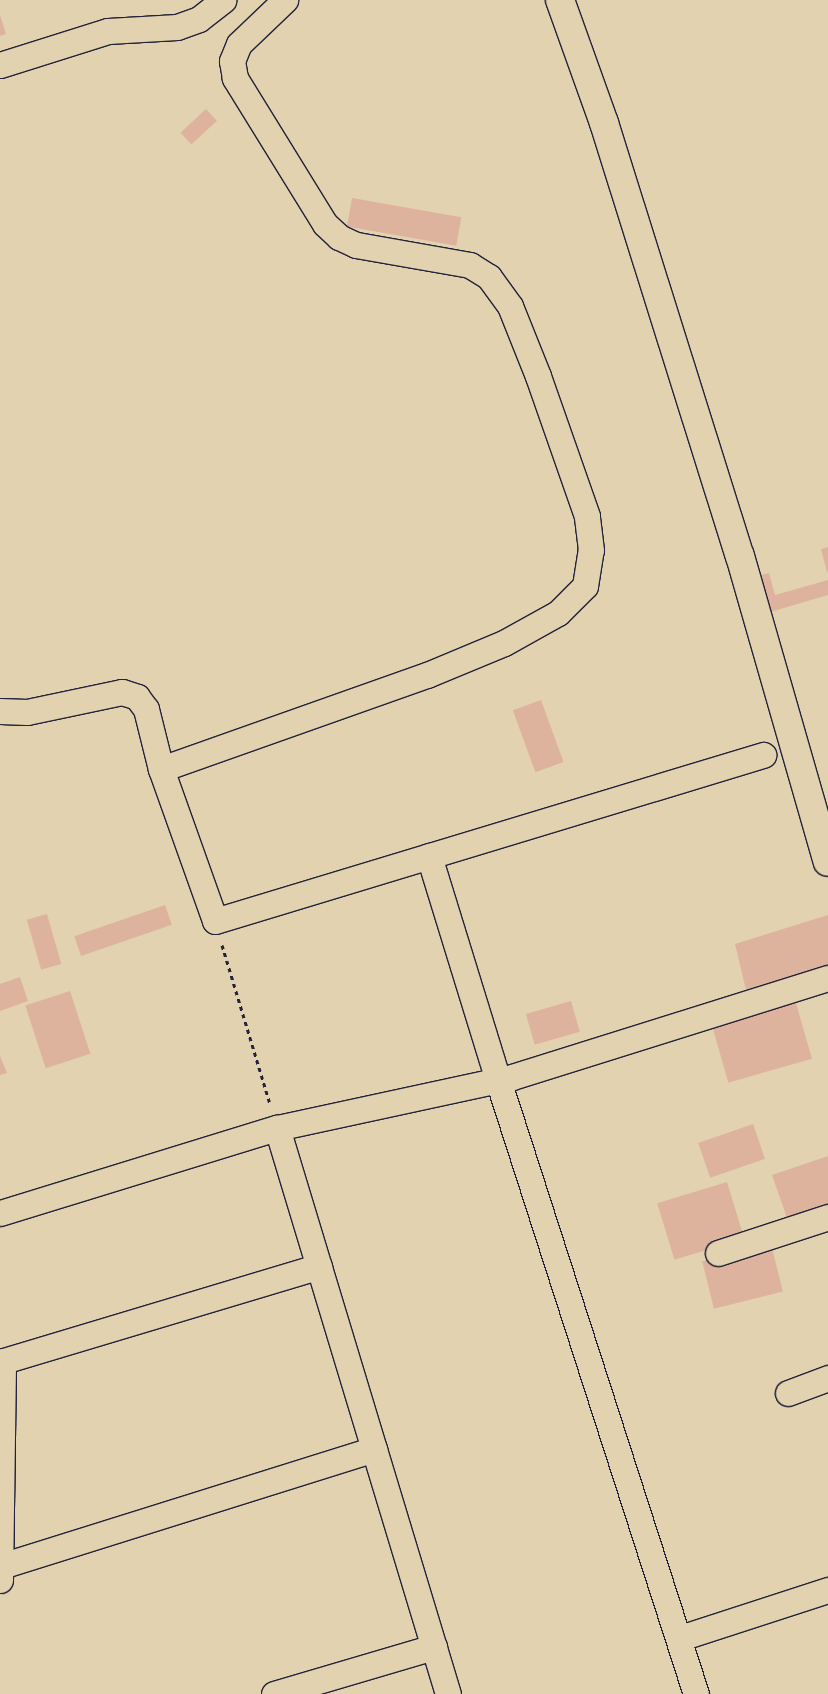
<!DOCTYPE html>
<html>
<head>
<meta charset="utf-8">
<style>
	body { margin:0 }
	#map { position:relative; width:828px; height:1694px; overflow:hidden; background:#e3d2af; font-family:Dekko,sans-serif }
	div>[style] { position:absolute }
	[style*='--x'] { left:calc(var(--x)*1px); top:calc(var(--y)*1px); width:calc(var(--w)*1px); rotate:calc(var(--a)*1deg) }
	.building>* { inset:0; background:#deb39d; transform-origin:0 0 }
	.path>* { height:3px; margin-top:-1.5px; transform-origin:0; background:repeating-linear-gradient(90deg,#22223b 0 4px,transparent 0 8px) }
	.roads { filter:drop-shadow(1px 0 #22223b) drop-shadow(-1px 0 #22223b) drop-shadow(0 1px #22223b) drop-shadow(0 -1px #22223b) }
	.minor>* { height:25px; margin:-12.5px; padding:0 12.5px; transform-origin:12.5px; border-radius:12.5px; background:#e3d2af }
	.tertiary>* { height:28px; margin:-14px; padding:0 14px; transform-origin:14px; border-radius:14px; background:#e3d2af }
	span { translate:-50% -50%; white-space:nowrap; text-align:center; line-height:1.15; -webkit-text-stroke:5px #e3d2af; paint-order:stroke }
</style>
</head>
<body>
<div id="map">
	<div class="building">
		<div style="clip-path:polygon(0 15px,6px 34px,0 36px)"></div>
		<div style="left:206px;top:109px;width:16px;height:35px;rotate:47deg"></div>
		<div style="left:352px;top:198px;width:111px;height:29px;rotate:10deg"></div>
		<div style="clip-path:polygon(828px 547px,828px 572px,827px 572px,821px 549px)"></div>
		<div style="clip-path:polygon(769px 573px,775px 595px,828px 580px,828px 595px,760px 615px,750px 578px)"></div>
		<div style="left:541px;top:700px;width:66px;height:30px;rotate:70deg"></div>
		<div style="left:165px;top:905px;width:21px;height:96px;rotate:71deg"></div>
		<div style="left:47px;top:914px;width:52px;height:21px;rotate:74deg"></div>
		<div style="clip-path:polygon(828px 915px,828px 966px,746px 990px,735px 944px)"></div>
		<div style="clip-path:polygon(20px 977px,28px 1001px,0 1011px,0 984px)"></div>
		<div style="left:70px;top:991px;width:66px;height:47px;rotate:72deg"></div>
		<div style="left:571px;top:1001px;width:32px;height:47px;rotate:74deg"></div>
		<div style="left:796px;top:1003px;width:58px;height:87px;rotate:74deg"></div>
		<div style="clip-path:polygon(0 1056px,7px 1073px,0 1075px)"></div>
		<div style="left:753px;top:1124px;width:37px;height:58px;rotate:71deg"></div>
		<div style="clip-path:polygon(828px 1156px,828px 1208px,788px 1221px,772px 1175px)"></div>
		<div style="left:727px;top:1182px;width:59px;height:73px;rotate:73deg"></div>
		<div style="left:771px;top:1244px;width:49px;height:71px;rotate:76deg"></div>
	</div>
	<div class="path">
		<div style="--x:222;--y:945;--w:166;--a:73.2"></div>
	</div>
	<div class="roads">
		<div class="minor">
			<div style="--x:0;--y:65;--w:113;--a:-17.5"></div>
			<div style="--x:108;--y:31;--w:69;--a:-3.3"></div>
			<div style="--x:177;--y:27;--w:23;--a:-20"></div>
			<div style="--x:199;--y:19;--w:31;--a:-38"></div>
			<div style="--x:0;--y:711;--w:27;--a:2"></div>
			<div style="--x:27;--y:712;--w:97;--a:-11.9"></div>
			<div style="--x:122;--y:692;--w:16;--a:18"></div>
			<div style="--x:137;--y:697;--w:15;--a:53"></div>
			<div style="--x:146;--y:709;--w:62;--a:76"></div>
			<div style="--x:161;--y:769;--w:161;--a:70.4"></div>
			<div style="--x:215;--y:921;--w:573;--a:-16.85"></div>
			<div style="--x:161;--y:769;--w:282;--a:-19.5"></div>
			<div style="--x:427;--y:675;--w:83;--a:-22.6"></div>
			<div style="--x:504;--y:643;--w:62;--a:-29.1"></div>
			<div style="--x:558;--y:613;--w:38;--a:-45"></div>
			<div style="--x:585;--y:586;--w:36;--a:-81"></div>
			<div style="--x:591;--y:550;--w:34;--a:-97"></div>
			<div style="--x:587;--y:516;--w:148;--a:-109.3"></div>
			<div style="--x:538;--y:376;--w:75;--a:-111.8"></div>
			<div style="--x:510;--y:306;--w:36;--a:-126"></div>
			<div style="--x:489;--y:277;--w:22;--a:-148"></div>
			<div style="--x:470;--y:265;--w:116;--a:-170"></div>
			<div style="--x:356;--y:245;--w:19;--a:-155"></div>
			<div style="--x:339;--y:237;--w:19;--a:-137"></div>
			<div style="--x:325;--y:224;--w:172;--a:-121.7"></div>
			<div style="--x:235;--y:78;--w:17;--a:-100"></div>
			<div style="--x:232;--y:61;--w:18;--a:-68"></div>
			<div style="--x:239;--y:44;--w:64;--a:-43.7"></div>
			<div style="--x:429;--y:856;--w:234;--a:72.9"></div>
			<div style="--x:498;--y:1080;--w:645;--a:72.13"></div>
			<div style="--x:277;--y:1128;--w:591;--a:73.19"></div>
			<div style="--x:0;--y:1213;--w:290;--a:-17.1"></div>
			<div style="--x:277;--y:1128;--w:240;--a:-12.2"></div>
			<div style="--x:512;--y:1077;--w:331;--a:-17.4"></div>
			<div style="--x:718;--y:1253;--w:116;--a:-18.1"></div>
			<div style="--x:0;--y:1362;--w:333;--a:-16.7"></div>
			<div style="--x:788;--y:1393;--w:43;--a:-20.6"></div>
			<div style="--x:1;--y:1566;--w:391;--a:-17.4"></div>
			<div style="--x:0;--y:1580;--w:219;--a:-89.2"></div>
			<div style="--x:680;--y:1638;--w:156;--a:-18"></div>
			<div style="--x:274;--y:1694;--w:167;--a:-16.4"></div>
		</div>
		<div class="tertiary">
			<div style="--x:560;--y:0;--w:131;--a:70.3"></div>
			<div style="--x:604;--y:123;--w:454;--a:72.6"></div>
			<div style="--x:740;--y:556;--w:318;--a:74"></div>
		</div>
	</div>
</div>
</body>
</html>
